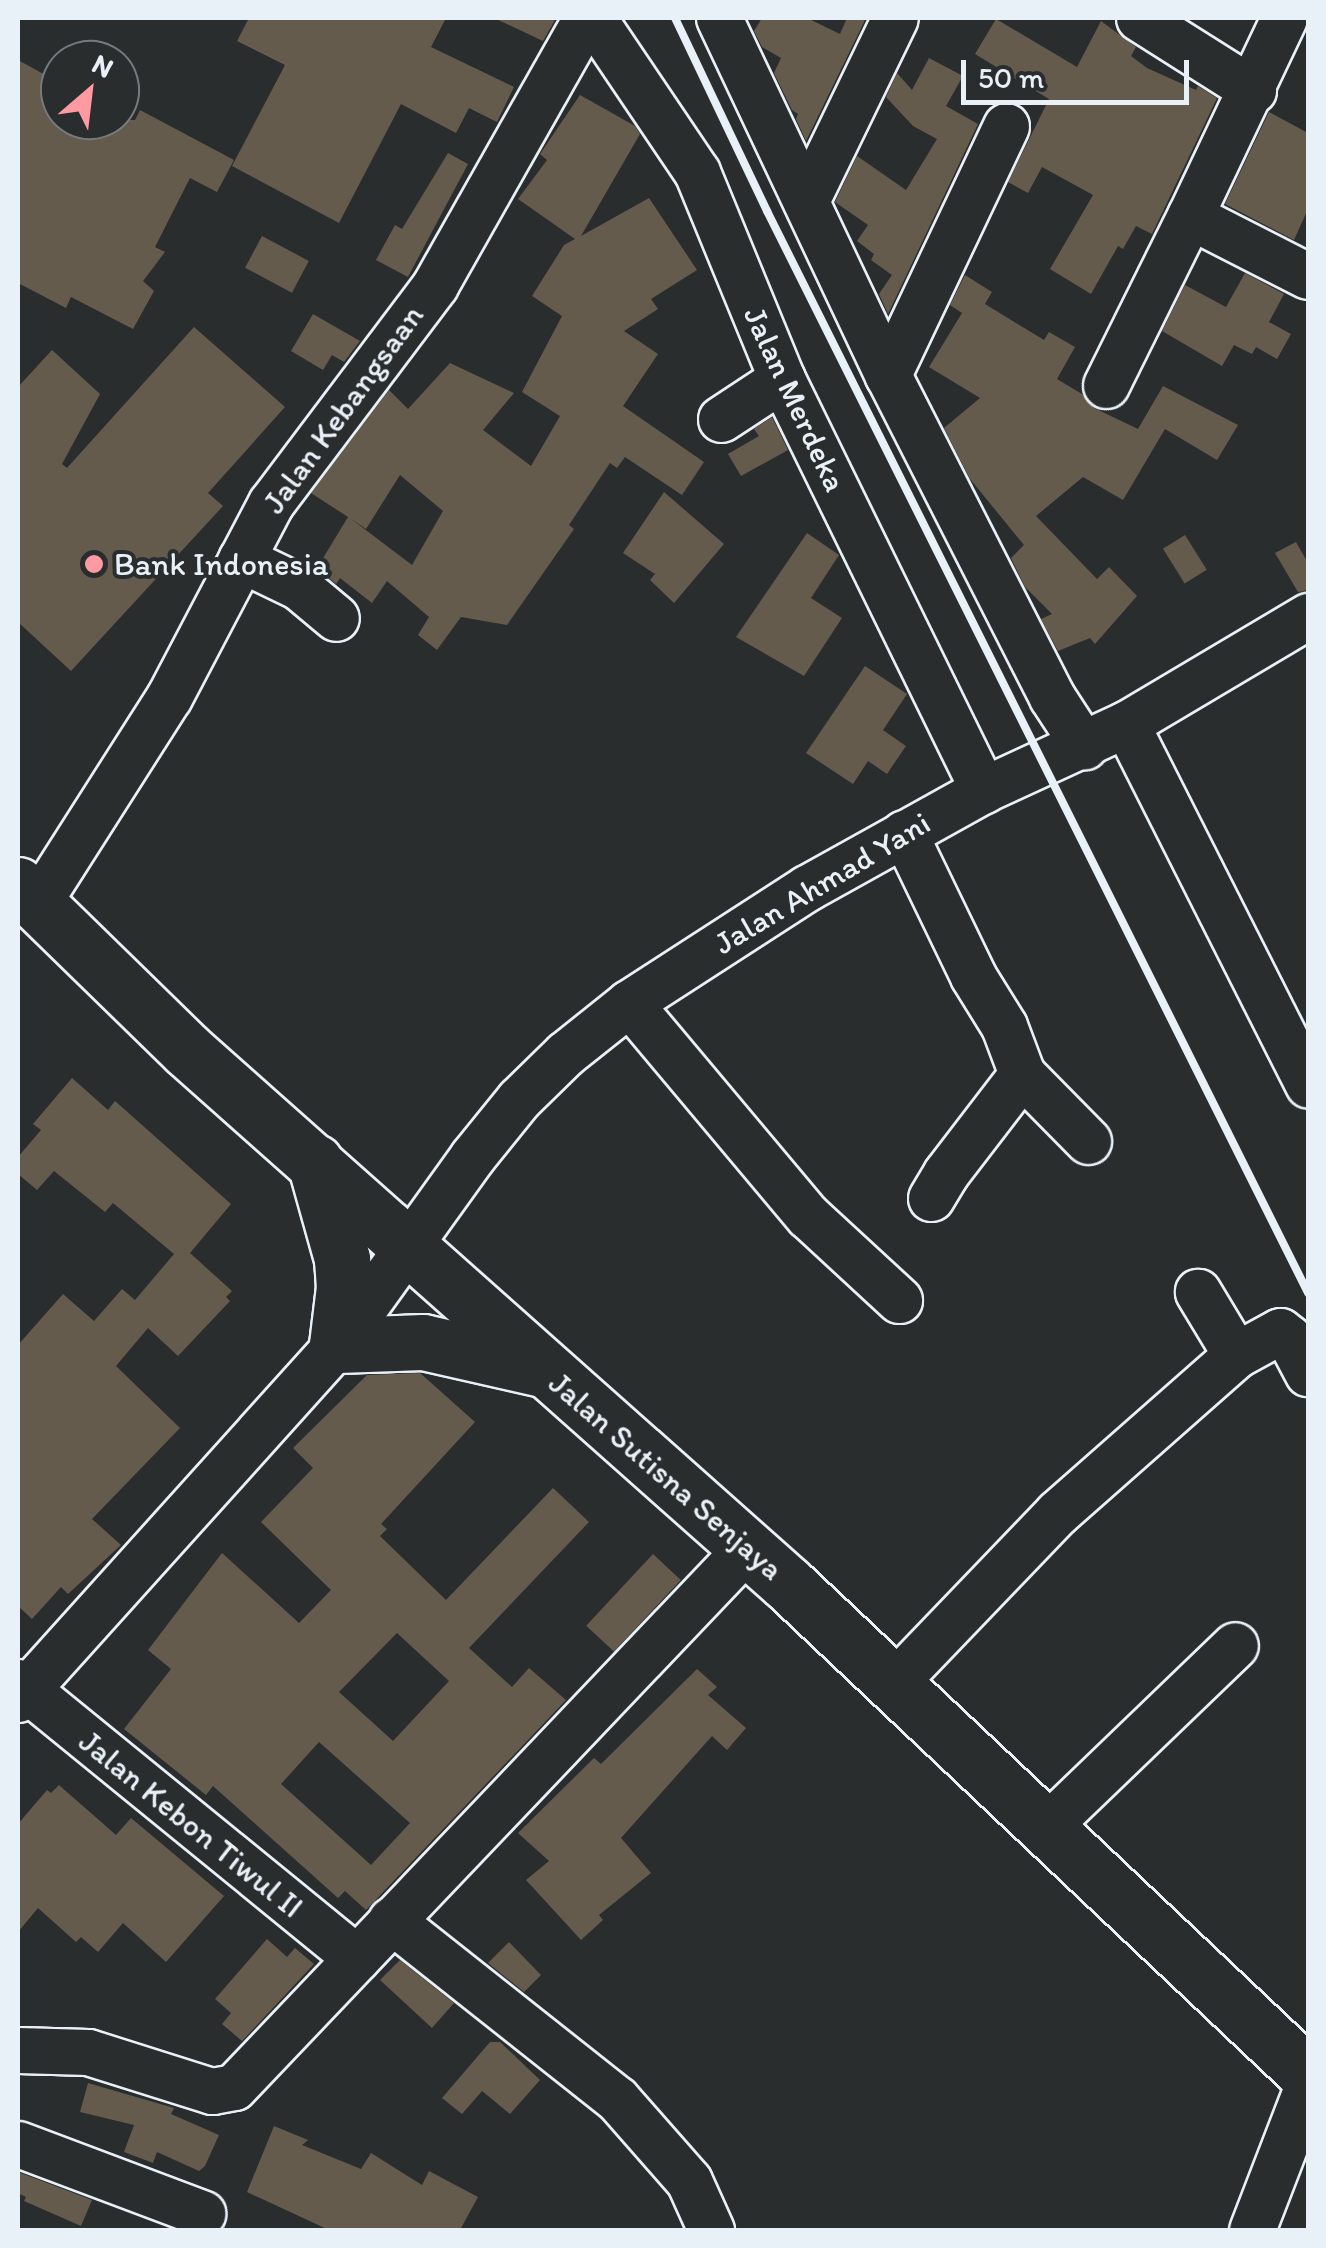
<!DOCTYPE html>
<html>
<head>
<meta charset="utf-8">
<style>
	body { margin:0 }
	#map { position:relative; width:1326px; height:2248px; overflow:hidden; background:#2a2d2e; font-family:Itim,sans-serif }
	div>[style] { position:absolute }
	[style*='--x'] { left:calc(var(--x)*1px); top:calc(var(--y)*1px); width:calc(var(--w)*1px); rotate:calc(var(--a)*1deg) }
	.building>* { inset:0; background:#645b4c; transform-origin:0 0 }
	.roads { filter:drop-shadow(2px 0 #e8f1f8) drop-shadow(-2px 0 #e8f1f8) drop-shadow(0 2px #e8f1f8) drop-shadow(0 -2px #e8f1f8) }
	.minor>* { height:45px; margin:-22.5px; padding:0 22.5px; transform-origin:22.5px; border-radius:22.5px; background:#2a2d2e }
	.major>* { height:55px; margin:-27.5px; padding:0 27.5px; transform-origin:27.5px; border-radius:27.5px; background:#2a2d2e }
	.rail>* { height:8px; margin:-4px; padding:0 4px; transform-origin:4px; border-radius:4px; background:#e8f1f8 }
	.dots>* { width:28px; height:28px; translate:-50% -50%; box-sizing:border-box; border:5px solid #2a2d2e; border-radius:50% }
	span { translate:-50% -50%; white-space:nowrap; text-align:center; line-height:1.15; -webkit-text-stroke:8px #2a2d2e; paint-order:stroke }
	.street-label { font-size:32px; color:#e8f1f8 }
	.poi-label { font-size:32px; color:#e8f1f8 }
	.left { translate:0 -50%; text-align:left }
	.frame { position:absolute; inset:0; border:20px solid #e8f1f8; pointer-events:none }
	.north { position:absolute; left:40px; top:40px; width:100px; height:100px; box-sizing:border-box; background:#2a2d2e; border:2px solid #767b7f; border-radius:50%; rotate:28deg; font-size:28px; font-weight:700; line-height:40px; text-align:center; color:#e8f1f8 }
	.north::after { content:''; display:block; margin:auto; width:35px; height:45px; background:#ff9aa2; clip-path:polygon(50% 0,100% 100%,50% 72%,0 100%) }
	.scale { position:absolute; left:961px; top:60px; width:228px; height:45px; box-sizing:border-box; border:5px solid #e8f1f8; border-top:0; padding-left:12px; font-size:30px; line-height:35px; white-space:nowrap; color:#e8f1f8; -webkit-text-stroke:8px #2a2d2e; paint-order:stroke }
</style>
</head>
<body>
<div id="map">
	<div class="building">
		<div style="clip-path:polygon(249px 18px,446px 18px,431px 47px,514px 87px,497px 122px,469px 108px,456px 133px,401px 104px,339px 223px,232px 166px,285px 65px,237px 41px)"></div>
		<div style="clip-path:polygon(494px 18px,556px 18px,543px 41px)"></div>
		<div style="clip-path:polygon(762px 18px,807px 18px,840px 34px,847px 18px,866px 18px,806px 141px,796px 119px,798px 114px,792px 110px,774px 73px,781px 58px,762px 47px,754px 31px)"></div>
		<div style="clip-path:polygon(996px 19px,1077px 67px,1101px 21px,1136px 47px,1131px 56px,1147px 68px,1196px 90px,1198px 86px,1217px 98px,1152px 234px,1136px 226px,1123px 249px,1118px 246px,1091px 294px,1050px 269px,1093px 195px,1042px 167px,1028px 193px,1008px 182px,1049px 99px,975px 54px)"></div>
		<div style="clip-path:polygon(929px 58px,963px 76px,946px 106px,978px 124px,888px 314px,879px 294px,892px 275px,871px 260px,874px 254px,857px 241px,868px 225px,835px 202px,857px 156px,906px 190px,937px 139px,913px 126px,886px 97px,897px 73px,912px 90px)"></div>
		<div style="clip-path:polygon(18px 60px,60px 83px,60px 120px,135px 120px,140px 110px,234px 160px,217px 192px,190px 178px,155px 247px,165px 252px,143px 281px,154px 291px,133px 329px,71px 297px,66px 308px,18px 283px)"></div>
		<div style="clip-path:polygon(evenodd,580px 95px,635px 126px,640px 134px,581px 236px,649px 198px,697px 270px,651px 299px,658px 309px,624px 331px,658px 354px,623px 406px,704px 462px,682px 495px,625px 457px,617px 468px,610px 463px,569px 525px,574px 529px,507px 625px,461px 617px,437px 650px,418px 635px,429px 617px,387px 581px,372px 603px,340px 578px,336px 584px,317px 568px,348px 517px,311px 493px,389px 390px,408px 409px,450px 363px,514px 393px,483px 430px,531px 466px,560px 416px,522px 392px,562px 316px,532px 296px,564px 245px,575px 239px,518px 199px,547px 160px,540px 154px,580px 95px,400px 475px,443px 511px,412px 565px,350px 518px,366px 529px,400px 475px)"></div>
		<div style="clip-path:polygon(1269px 112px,1308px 133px,1308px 209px,1294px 240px,1225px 204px)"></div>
		<div style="clip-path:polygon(448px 153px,468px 164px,408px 277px,376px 260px,395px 225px,402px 229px)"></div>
		<div style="left:262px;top:236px;width:53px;height:36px;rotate:28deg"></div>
		<div style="clip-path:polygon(1245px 273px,1284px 294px,1269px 322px,1291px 334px,1277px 359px,1256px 347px,1252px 354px,1234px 345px,1222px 366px,1162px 331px,1185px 285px,1226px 307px)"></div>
		<div style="clip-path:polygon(965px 275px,992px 292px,985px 304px,1044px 340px,1049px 332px,1075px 347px,1057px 379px,1082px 394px,1094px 408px,1138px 429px,1163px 386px,1238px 425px,1217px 460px,1165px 429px,1123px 500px,1083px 477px,1036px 516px,1097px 579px,1109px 567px,1137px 596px,1095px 644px,1090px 638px,1058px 651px,1041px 619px,1052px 614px,1025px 587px,1011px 558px,1024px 545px,970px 479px,944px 428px,980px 398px,929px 367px,962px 313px,950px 305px)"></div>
		<div style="clip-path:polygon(313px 314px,360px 341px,344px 362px,332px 355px,323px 370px,291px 351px)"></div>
		<div style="clip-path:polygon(194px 327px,285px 407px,208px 493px,223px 506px,71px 671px,18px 622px,18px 387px,52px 350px,100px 394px,62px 464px,67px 468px)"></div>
		<div style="clip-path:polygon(772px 417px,788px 450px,741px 476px,728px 454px,759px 436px,754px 429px)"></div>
		<div style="clip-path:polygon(664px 492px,724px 544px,674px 603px,650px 580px,655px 574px,623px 553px)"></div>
		<div style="clip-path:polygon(807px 533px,839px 555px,811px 598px,842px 618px,804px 676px,736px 637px)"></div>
		<div style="left:1185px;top:535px;width:41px;height:26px;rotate:58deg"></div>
		<div style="clip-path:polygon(1296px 542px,1308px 563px,1308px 590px,1298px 592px,1275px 553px)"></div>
		<div style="clip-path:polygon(865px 666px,907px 694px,883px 730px,906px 746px,887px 774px,868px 761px,853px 784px,806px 753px)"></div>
		<div style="clip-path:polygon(72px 1078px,108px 1110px,115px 1101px,231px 1204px,190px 1253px,232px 1291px,226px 1297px,230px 1301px,178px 1356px,148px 1328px,116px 1366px,180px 1428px,92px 1519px,121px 1545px,68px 1594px,61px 1587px,32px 1619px,18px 1606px,18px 1345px,63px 1294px,94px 1321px,122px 1289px,135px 1300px,174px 1254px,113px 1203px,105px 1212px,54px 1171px,37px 1190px,18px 1174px,18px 1157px,41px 1130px,33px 1124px)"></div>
		<div style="clip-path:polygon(evenodd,420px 1373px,475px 1422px,381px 1524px,387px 1529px,380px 1536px,446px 1600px,553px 1488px,589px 1522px,469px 1648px,512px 1687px,529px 1668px,566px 1700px,366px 1910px,345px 1891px,338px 1898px,213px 1786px,206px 1795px,124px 1729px,171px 1669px,148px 1650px,222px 1553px,299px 1623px,331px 1590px,261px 1522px,313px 1468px,293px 1448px,367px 1375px,420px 1373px,397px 1633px,449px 1681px,393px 1741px,339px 1692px,397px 1633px,420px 1373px,319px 1742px,410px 1823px,371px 1865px,281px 1784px,319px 1742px)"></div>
		<div style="left:653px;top:1554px;width:38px;height:98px;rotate:43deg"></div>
		<div style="clip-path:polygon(697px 1669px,717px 1687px,708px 1695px,746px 1728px,727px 1750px,712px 1736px,621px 1838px,651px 1873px,599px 1915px,603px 1920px,581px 1940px,526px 1880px,549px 1861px,518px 1833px,594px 1758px,601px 1764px)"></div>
		<div style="clip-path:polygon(59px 1785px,116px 1835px,131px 1818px,224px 1896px,166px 1962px,123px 1923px,98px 1952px,81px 1937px,76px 1942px,38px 1908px,18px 1932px,18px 1824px,47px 1790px,51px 1793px)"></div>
		<div style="clip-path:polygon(267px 1939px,287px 1957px,295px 1948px,314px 1964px,242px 2041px,222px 2024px,231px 2013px,215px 1999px)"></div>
		<div style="clip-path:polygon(509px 1942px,541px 1975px,524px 1992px,488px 1963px)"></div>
		<div style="clip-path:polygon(400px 1960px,454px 2003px,432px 2028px,380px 1980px)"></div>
		<div style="clip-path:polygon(490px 2042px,500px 2042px,540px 2080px,510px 2114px,482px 2091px,462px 2114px,442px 2098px)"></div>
		<div style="clip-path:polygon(88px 2083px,174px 2108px,171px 2114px,219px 2135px,205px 2166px,199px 2171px,157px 2152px,153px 2163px,124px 2152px,134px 2125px,80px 2112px)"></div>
		<div style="clip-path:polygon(274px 2126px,308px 2140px,302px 2145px,361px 2169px,371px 2153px,422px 2185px,429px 2171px,478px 2197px,460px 2230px,329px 2230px,247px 2192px)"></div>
		<div style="clip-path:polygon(18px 2172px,92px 2200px,81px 2226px,24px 2201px,26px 2197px,18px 2193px)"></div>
	</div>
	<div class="roads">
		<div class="minor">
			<div style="--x:593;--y:18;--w:186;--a:56"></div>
			<div style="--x:697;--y:172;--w:224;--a:67.7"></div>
			<div style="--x:782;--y:379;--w:458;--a:63.9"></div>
			<div style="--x:719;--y:18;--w:395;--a:64.7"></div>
			<div style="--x:1139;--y:18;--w:135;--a:32.3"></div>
			<div style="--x:1284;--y:18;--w:219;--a:115.4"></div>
			<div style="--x:1190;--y:216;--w:132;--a:27"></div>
			<div style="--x:1006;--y:126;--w:276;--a:115.4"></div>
			<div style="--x:888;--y:375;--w:361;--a:63"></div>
			<div style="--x:1052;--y:697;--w:59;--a:56.9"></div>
			<div style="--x:806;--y:201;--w:203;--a:-64.1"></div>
			<div style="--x:1106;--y:385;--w:189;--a:-63.6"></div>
			<div style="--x:721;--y:419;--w:73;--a:-33.3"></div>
			<div style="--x:241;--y:559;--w:64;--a:25.8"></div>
			<div style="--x:299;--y:587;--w:48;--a:40"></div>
			<div style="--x:1126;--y:724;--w:404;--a:63.2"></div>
			<div style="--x:904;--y:833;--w:159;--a:64.2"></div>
			<div style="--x:973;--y:976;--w:59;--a:58.2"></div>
			<div style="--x:1004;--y:1026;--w:51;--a:69.4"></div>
			<div style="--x:1022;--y:1074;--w:94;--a:45.4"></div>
			<div style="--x:37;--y:904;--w:246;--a:-57.5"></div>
			<div style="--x:169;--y:697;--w:219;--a:-62.3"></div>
			<div style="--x:271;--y:503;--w:273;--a:-53"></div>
			<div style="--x:435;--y:285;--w:307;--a:-60.5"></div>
			<div style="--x:629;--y:1003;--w:278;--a:50"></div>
			<div style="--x:808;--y:1216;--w:124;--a:42.7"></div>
			<div style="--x:931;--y:1198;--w:29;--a:-59"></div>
			<div style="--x:946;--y:1173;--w:125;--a:-52.5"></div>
			<div style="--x:1236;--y:1355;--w:50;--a:-28.6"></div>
			<div style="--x:1280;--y:1331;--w:11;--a:38"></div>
			<div style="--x:1289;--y:1338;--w:40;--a:62"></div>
			<div style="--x:18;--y:1682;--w:437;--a:39.2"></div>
			<div style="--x:893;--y:1684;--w:237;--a:-46.2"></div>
			<div style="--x:1057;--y:1513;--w:239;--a:-41.4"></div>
			<div style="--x:1236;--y:1355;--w:74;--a:-121.1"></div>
			<div style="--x:18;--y:1699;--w:477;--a:-48"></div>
			<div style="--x:337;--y:1345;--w:231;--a:-54.3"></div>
			<div style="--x:472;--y:1157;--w:75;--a:-51"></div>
			<div style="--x:519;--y:1099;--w:64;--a:-44.4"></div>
			<div style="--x:565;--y:1054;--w:82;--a:-38.6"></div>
			<div style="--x:629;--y:1003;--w:212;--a:-32.9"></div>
			<div style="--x:807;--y:888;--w:201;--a:-29.1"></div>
			<div style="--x:983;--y:790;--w:157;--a:-24.8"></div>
			<div style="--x:1126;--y:724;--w:212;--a:-30.7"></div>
			<div style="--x:1046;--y:1827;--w:262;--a:-43.9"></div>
			<div style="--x:391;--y:1920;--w:288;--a:38.4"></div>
			<div style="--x:617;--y:2099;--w:109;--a:48.7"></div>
			<div style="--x:689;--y:2181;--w:54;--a:65.8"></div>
			<div style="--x:18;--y:2050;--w:70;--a:1.6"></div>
			<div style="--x:88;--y:2052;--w:130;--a:17.5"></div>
			<div style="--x:212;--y:2091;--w:22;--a:-10"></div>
			<div style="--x:234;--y:2087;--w:743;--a:-46.42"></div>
			<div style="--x:18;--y:2144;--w:197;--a:20.6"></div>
			<div style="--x:1252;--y:2230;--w:155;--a:-68.9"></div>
		</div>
		<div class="major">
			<div style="--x:18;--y:885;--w:236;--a:44.3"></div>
			<div style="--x:187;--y:1050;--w:805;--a:41.63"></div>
			<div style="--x:789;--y:1585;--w:714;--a:43.35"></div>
			<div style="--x:315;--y:1162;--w:101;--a:74.4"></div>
			<div style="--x:342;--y:1259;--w:28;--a:86"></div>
			<div style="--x:344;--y:1287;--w:58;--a:96.9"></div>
			<div style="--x:337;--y:1345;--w:86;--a:-2"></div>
			<div style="--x:423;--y:1342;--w:122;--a:12.8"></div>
		</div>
	</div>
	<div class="rail">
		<div style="--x:675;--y:18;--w:214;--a:64.5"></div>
		<div style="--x:767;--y:211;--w:1210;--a:63.43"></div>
	</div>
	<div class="dots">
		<div style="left:94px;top:564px;background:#ff9aa2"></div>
	</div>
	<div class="street-label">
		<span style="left:795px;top:399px;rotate:65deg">Jalan Merdeka</span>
		<span style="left:343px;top:409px;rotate:-54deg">Jalan Kebangsaan</span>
		<span style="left:822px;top:883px;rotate:-31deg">Jalan Ahmad Yani</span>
		<span style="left:666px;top:1476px;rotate:41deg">Jalan Sutisna Senjaya</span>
		<span style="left:191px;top:1824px;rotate:39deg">Jalan Kebon Tiwul II</span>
	</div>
	<div class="poi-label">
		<span class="left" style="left:114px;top:564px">Bank Indonesia</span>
	</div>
	<div class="frame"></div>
	<div class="north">N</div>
	<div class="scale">50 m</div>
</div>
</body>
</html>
